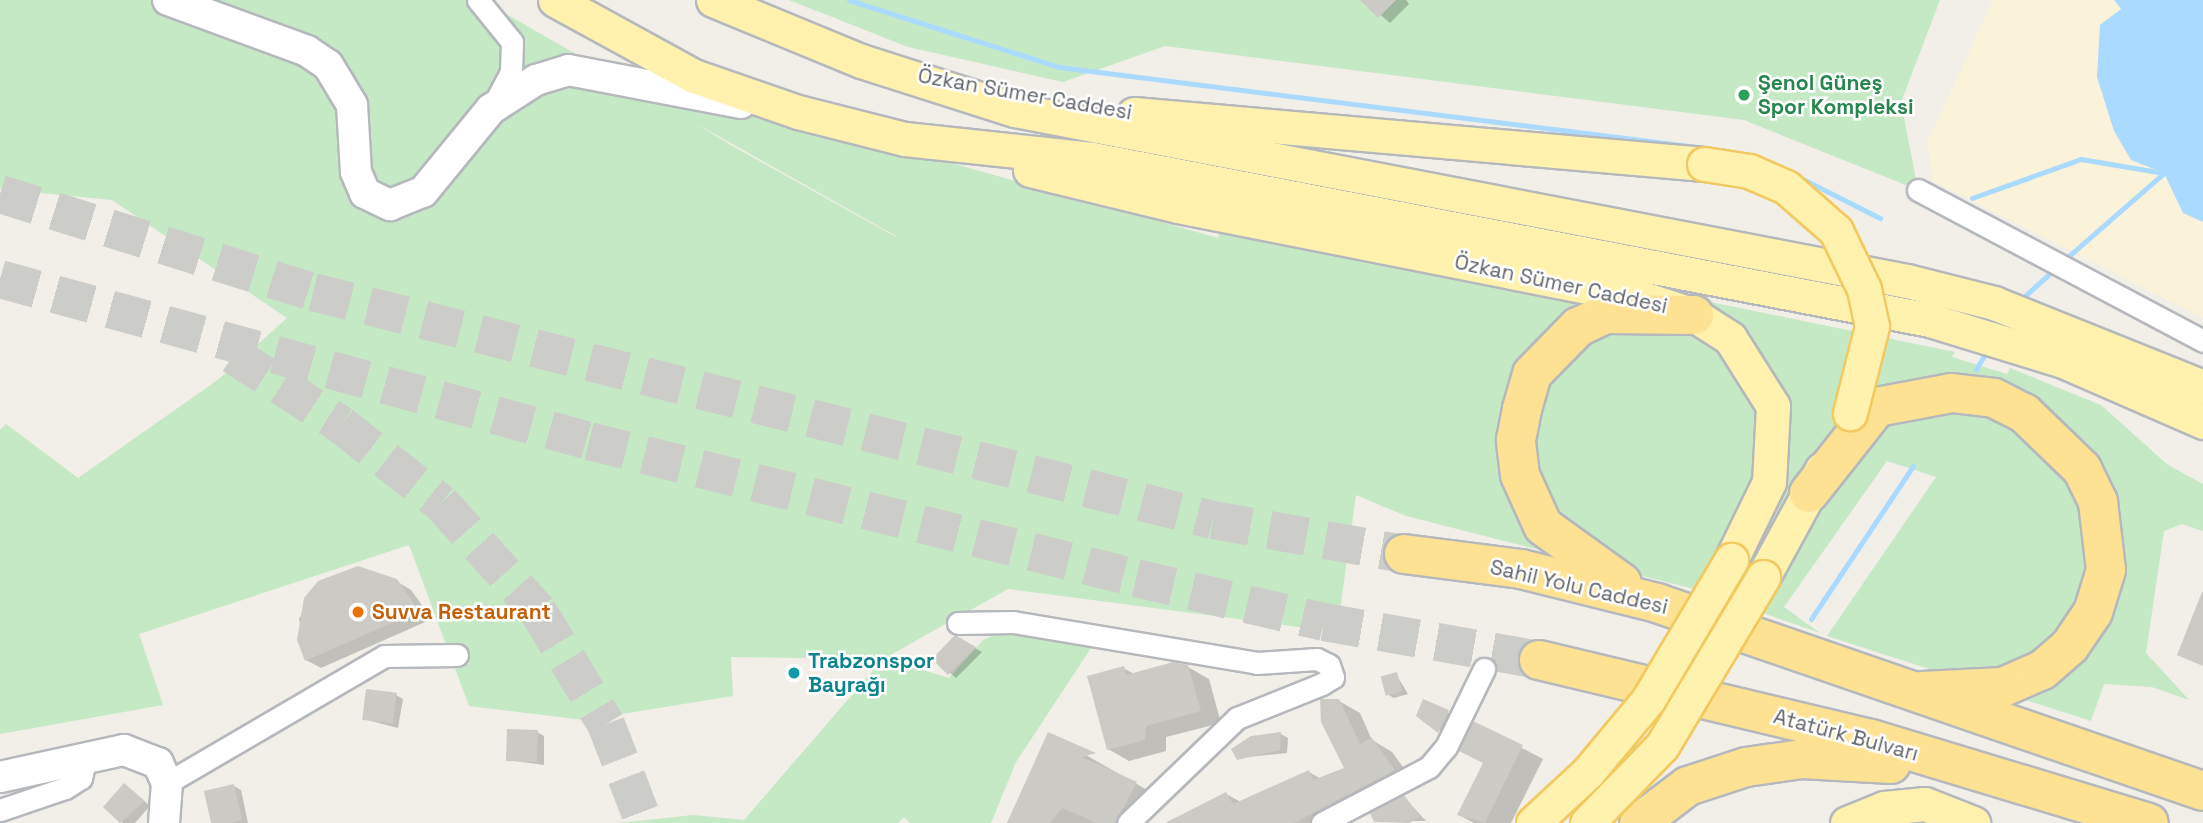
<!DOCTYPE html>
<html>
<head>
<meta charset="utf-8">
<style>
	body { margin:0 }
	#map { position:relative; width:2203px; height:823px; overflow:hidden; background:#f1efe8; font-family:"Space Grotesk",sans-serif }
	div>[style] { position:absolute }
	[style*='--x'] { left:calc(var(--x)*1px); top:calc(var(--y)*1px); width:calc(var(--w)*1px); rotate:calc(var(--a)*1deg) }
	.green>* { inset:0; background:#c5e8c5 }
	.sand>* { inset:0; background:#fbf3d9 }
	.water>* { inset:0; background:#aadaff }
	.shadow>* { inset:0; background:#0003 }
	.stream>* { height:5px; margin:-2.5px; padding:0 2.5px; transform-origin:2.5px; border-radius:2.5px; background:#aadaff }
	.building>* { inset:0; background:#cccac5; transform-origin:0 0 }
	.highway-tunnel>* { height:38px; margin-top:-19px; transform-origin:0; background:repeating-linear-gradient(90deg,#ccccc8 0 38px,transparent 0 57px) }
	.roads { filter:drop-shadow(2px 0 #b5b8bc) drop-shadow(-2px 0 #b5b8bc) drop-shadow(0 2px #b5b8bc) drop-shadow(0 -2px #b5b8bc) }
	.street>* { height:21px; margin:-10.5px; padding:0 10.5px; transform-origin:10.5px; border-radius:10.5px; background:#fff }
	.secondary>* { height:30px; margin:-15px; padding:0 15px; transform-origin:15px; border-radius:15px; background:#fff }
	.primary>* { height:33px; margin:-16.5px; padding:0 16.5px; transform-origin:16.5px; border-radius:16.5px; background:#fff2af }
	.highway>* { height:38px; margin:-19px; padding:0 19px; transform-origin:19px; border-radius:19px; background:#fde293 }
	.bridges { filter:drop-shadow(2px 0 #f2c960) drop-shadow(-2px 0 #f2c960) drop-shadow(0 2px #f2c960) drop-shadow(0 -2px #f2c960) }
	.primary-bridge>* { height:33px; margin:-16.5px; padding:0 16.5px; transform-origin:16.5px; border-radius:16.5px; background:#fff2af }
	.dots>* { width:19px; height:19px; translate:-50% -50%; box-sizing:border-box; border:4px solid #fff; border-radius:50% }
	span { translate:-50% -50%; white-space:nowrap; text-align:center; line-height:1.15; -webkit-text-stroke:5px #fff; paint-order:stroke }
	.leisure-label { font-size:21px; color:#27864d; font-weight:700 }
	.left { translate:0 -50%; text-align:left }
	.street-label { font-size:21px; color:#5f6368 }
	.food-label { font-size:21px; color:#c56008; font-weight:700 }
	.culture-label { font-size:21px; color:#0d838f; font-weight:700 }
</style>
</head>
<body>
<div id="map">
	<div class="green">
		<div style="clip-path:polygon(evenodd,0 0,482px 0,652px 98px,792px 118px,1218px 238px,1226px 203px,1955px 352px,1952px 357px,2007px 374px,2010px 368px,2101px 405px,2168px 465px,2203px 484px,2203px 531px,2182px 524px,2164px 531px,2146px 653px,2189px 700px,2152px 687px,2104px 684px,2091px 721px,1827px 636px,1936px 477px,1887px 461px,1784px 607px,1820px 633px,1698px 590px,1406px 516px,1356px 495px,1337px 632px,1008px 589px,885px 658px,949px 678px,983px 640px,1012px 627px,1097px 639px,1016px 762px,991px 823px,910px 823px,904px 817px,898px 823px,619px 823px,693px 815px,744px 820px,883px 659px,731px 657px,733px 696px,584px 720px,469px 706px,409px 545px,139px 634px,163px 705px,0 734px,0 430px,6px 424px,78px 478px,219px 379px,287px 318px,112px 200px,0 189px,0 0,695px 123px,896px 236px,896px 237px,729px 144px,695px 123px)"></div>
		<div style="clip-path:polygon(789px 0,1940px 0,1901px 102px,1918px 190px,1744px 120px,1165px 46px,1063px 82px,908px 47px)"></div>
	</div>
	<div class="sand">
		<div style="clip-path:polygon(1993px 0,2114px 0,2122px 9px,2100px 25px,2097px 77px,2114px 131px,2131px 160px,2164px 173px,2183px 213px,2203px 222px,2203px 318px,1933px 181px,1927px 143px)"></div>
	</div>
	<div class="water">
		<div style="clip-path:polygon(2114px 0,2203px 0,2203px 222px,2183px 213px,2164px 173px,2131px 160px,2114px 131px,2097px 77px,2100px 25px,2121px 9px)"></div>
	</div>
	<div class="shadow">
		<div style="clip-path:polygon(1363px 0,1406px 0,1409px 4px,1390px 23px)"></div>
		<div style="clip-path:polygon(396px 581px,411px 590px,432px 619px,321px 668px,306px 660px,299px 619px,319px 583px)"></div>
		<div style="clip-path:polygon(955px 637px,982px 652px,956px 678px,934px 659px)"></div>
		<div style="clip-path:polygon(1188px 667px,1209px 679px,1221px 723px,1166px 737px,1166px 751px,1129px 761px,1108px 749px,1123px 668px,1136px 675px)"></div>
		<div style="clip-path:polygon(1396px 674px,1408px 694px,1394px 698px,1387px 694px)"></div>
		<div style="clip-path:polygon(396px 695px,403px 699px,398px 728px,363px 719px)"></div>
		<div style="clip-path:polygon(1339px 701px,1360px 713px,1372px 740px,1392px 752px,1414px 782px,1332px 823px,1170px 823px,1226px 794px,1241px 802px,1309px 772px,1321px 779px,1346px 769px)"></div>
		<div style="clip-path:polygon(1424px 701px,1455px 716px,1446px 735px,1418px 715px)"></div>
		<div style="clip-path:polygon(1474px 723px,1543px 759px,1511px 823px,1474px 823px,1459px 815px,1484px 763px)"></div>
		<div style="clip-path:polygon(537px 732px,544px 736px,544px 765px,508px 760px)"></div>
		<div style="clip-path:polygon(1049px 734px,1156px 795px,1144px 823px,1007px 823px)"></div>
		<div style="clip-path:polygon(1281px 734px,1288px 738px,1287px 753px,1238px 758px)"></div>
		<div style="clip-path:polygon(125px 785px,150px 806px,135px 823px,123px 823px,105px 807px)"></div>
		<div style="clip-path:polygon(234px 786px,241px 790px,248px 823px,212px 823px,206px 792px)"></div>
		<div style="clip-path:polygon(1404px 797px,1426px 821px,1375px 821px)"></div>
	</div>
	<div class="stream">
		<div style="--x:849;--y:0;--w:220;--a:17.7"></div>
		<div style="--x:1059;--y:67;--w:651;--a:7.15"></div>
		<div style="--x:1722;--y:150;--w:25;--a:12"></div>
		<div style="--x:1775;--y:165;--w:118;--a:26.8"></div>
		<div style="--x:1972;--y:198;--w:116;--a:-19.7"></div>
		<div style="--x:2081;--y:159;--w:84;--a:9.6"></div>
		<div style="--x:2063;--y:261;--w:134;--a:-41.1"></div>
		<div style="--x:2019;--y:301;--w:50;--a:-41.7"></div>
		<div style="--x:1976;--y:369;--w:21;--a:-59"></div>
		<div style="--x:1811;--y:619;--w:184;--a:-56.3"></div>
	</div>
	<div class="building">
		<div style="clip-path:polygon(1360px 0,1396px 0,1378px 18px)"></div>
		<div style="clip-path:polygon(358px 566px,397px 579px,419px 611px,305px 661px,297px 640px,304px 598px,318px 581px)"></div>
		<div style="clip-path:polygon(2202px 592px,2203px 592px,2203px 666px,2177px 655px)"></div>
		<div style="clip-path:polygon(955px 635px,976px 647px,948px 675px,932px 659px)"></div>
		<div style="clip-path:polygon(1173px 662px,1188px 665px,1201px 711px,1146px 726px,1145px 740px,1107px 750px,1087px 676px,1124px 666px,1126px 675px)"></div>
		<div style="left:1397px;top:672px;width:20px;height:17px;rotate:75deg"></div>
		<div style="left:366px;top:689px;width:31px;height:31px;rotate:7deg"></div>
		<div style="clip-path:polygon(1320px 699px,1339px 699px,1360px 744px,1372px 738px,1395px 770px,1294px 823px,1165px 823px,1226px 792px,1233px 804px,1309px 770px,1313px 780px,1344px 768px,1321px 722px)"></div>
		<div style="clip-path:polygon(1423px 699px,1449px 710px,1438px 733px,1416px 716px)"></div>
		<div style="clip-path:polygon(1473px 721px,1523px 745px,1485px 823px,1457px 815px,1483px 763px,1459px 751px)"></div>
		<div style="left:507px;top:729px;width:31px;height:32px;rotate:2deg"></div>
		<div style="clip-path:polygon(1048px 732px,1096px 753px,1082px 757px,1137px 782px,1115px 823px,1097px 823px,1062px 808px,1050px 823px,1007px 823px)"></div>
		<div style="clip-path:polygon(1281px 732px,1280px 750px,1237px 760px,1231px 749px,1251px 736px)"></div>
		<div style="clip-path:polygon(124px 783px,145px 801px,120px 823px,103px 807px)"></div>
		<div style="left:234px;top:784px;width:37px;height:31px;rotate:77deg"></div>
		<div style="clip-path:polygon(1404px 795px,1420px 816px,1410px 823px,1374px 822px,1370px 813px)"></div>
	</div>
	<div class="highway-tunnel">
		<div style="--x:0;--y:194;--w:328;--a:17.4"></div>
		<div style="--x:313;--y:292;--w:928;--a:14.22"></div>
		<div style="--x:1213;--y:520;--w:194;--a:10.1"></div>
		<div style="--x:0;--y:279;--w:611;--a:15.38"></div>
		<div style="--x:589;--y:441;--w:564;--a:14.06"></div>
		<div style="--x:1136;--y:578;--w:193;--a:13.2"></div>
		<div style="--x:1324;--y:622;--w:218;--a:10"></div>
		<div style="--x:233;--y:355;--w:129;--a:32.9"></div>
		<div style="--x:341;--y:425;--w:127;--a:38"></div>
		<div style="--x:441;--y:503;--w:145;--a:48.1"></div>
		<div style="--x:538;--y:611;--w:132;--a:59"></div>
		<div style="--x:606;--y:724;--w:106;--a:69"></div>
	</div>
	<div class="roads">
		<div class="street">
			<div style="--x:478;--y:0;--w:54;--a:51"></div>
			<div style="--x:512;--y:42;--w:30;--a:92"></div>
			<div style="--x:511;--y:72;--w:40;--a:118"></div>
			<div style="--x:1918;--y:190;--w:323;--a:27.9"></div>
			<div style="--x:958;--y:623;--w:55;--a:-1"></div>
			<div style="--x:1013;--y:622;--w:247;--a:9.5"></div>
			<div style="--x:1257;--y:663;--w:60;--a:-3.8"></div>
			<div style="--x:1317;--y:659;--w:13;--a:27"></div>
			<div style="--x:1329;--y:665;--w:13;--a:72"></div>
			<div style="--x:1333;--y:677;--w:13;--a:148"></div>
			<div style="--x:1322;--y:684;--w:92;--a:158.2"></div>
			<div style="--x:1237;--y:718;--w:151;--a:136.1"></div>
			<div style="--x:167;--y:783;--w:251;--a:-30.3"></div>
			<div style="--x:384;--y:656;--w:73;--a:-0.8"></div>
			<div style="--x:0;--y:810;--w:69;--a:-18.7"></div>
			<div style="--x:65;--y:788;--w:19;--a:-32"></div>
			<div style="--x:81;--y:778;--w:18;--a:-77"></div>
			<div style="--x:1322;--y:823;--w:121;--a:-27.6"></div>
			<div style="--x:1429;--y:767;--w:26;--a:-50"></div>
			<div style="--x:1446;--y:747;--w:87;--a:-64"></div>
		</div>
		<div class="secondary">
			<div style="--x:168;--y:0;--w:148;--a:20.1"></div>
			<div style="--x:307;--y:51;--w:25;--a:34"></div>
			<div style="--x:328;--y:65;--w:47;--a:59"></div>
			<div style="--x:352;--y:105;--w:67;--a:86.6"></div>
			<div style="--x:356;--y:172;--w:23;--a:67"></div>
			<div style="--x:365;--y:193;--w:28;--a:26"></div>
			<div style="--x:390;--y:205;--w:35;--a:-22"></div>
			<div style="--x:423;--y:192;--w:107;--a:-50.7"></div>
			<div style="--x:491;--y:109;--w:54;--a:-32.8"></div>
			<div style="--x:536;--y:80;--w:34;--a:-17"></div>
			<div style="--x:568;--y:70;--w:176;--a:10.8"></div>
			<div style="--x:0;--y:777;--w:127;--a:-12.3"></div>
			<div style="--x:124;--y:750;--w:36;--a:21"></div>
			<div style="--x:158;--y:763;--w:22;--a:66"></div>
			<div style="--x:167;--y:783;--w:40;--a:94.3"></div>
		</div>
		<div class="primary">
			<div style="--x:555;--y:0;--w:158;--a:28.7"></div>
			<div style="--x:694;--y:76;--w:110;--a:19.1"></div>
			<div style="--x:798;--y:112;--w:110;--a:14.2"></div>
			<div style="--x:905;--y:139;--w:188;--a:6.1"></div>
			<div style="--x:1092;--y:159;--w:853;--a:10.88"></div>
			<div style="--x:1930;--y:320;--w:139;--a:17.1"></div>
			<div style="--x:2063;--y:361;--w:153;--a:23.5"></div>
			<div style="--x:713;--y:0;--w:160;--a:22.4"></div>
			<div style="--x:861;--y:61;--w:162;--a:17.7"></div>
			<div style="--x:1015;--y:110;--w:908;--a:10.85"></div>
			<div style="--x:1907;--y:281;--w:90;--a:14.2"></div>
			<div style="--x:1994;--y:303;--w:225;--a:21.9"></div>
			<div style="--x:1134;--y:114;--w:572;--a:5.01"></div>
			<div style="--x:1030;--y:170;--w:152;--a:13.7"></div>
			<div style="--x:1178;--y:206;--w:470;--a:11.2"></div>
			<div style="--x:1639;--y:297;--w:58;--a:18.1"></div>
			<div style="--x:1694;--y:315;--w:43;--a:32.6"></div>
			<div style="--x:1730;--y:338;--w:80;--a:57.7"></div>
			<div style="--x:1773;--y:406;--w:76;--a:93"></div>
			<div style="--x:1769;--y:482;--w:87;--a:116"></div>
			<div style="--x:1763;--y:577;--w:123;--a:-61.4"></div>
			<div style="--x:1847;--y:823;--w:40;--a:-22"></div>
			<div style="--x:1884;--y:808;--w:41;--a:-5.6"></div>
			<div style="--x:1925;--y:804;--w:52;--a:21.6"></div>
		</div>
		<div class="highway">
			<div style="--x:1809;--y:493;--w:110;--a:-51.7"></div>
			<div style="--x:1877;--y:407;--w:76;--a:-10.6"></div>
			<div style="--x:1952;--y:393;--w:42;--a:6.8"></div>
			<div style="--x:1994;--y:398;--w:34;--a:27"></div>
			<div style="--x:2024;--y:413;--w:81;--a:44"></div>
			<div style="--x:2082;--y:469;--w:37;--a:64"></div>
			<div style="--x:2098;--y:502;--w:68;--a:83.3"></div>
			<div style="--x:2106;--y:570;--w:44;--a:107.2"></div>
			<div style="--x:2093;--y:612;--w:41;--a:124.1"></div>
			<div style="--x:2070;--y:646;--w:37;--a:139"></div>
			<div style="--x:2042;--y:670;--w:43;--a:156.4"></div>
			<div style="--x:2003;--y:687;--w:82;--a:177.2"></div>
			<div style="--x:1404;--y:554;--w:118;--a:7.3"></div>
			<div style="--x:1521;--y:569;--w:140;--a:14"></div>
			<div style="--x:1657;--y:603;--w:577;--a:19"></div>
			<div style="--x:1622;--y:583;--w:97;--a:-144.2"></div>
			<div style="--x:1543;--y:526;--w:56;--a:-114.3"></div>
			<div style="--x:1520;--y:475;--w:35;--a:-97"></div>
			<div style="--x:1516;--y:440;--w:32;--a:-79"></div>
			<div style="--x:1522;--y:409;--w:36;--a:-74"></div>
			<div style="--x:1532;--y:374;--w:66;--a:-45.6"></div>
			<div style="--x:1578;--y:327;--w:31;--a:-25"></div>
			<div style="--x:1606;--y:314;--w:88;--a:0.7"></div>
			<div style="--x:1539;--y:660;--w:341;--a:13.4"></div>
			<div style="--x:1871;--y:739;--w:290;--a:16.8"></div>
			<div style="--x:1639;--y:823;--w:61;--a:-37.1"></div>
			<div style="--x:1688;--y:786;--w:61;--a:-18.1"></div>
			<div style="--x:1746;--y:767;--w:57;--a:-8.1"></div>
			<div style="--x:1802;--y:759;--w:89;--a:3.2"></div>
		</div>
	</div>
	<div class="bridges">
		<div class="primary-bridge">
			<div style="--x:1704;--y:164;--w:46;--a:8.8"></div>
			<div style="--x:1749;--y:171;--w:40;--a:23.4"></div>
			<div style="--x:1786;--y:187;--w:67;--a:41.3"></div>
			<div style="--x:1836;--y:231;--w:64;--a:64.2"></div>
			<div style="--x:1864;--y:289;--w:38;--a:78"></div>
			<div style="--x:1872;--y:326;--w:90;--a:104.2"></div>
			<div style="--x:1533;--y:823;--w:75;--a:-42.8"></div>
			<div style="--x:1588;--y:772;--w:94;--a:-50.2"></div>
			<div style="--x:1648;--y:700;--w:163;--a:-59.3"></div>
			<div style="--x:1587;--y:823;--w:107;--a:-45.8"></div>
			<div style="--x:1662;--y:746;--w:197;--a:-59.1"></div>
		</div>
	</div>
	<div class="dots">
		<div style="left:1744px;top:95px;background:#2e9e5b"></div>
		<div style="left:358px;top:612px;background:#e8710a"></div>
		<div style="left:794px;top:673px;background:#0f9aa8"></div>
	</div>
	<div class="leisure-label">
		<span class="left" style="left:1758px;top:95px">Şenol Güneş<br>Spor Kompleksi</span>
	</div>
	<div class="street-label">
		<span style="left:1025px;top:94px;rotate:10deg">Özkan Sümer Caddesi</span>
		<span style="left:1561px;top:284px;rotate:12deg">Özkan Sümer Caddesi</span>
		<span style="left:1579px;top:587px;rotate:13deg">Sahil Yolu Caddesi</span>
		<span style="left:1846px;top:735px;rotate:15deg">Atatürk Bulvarı</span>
	</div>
	<div class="food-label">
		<span class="left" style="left:372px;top:612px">Suvva Restaurant</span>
	</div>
	<div class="culture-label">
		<span class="left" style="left:808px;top:673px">Trabzonspor<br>Bayrağı</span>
	</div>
</div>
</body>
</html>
